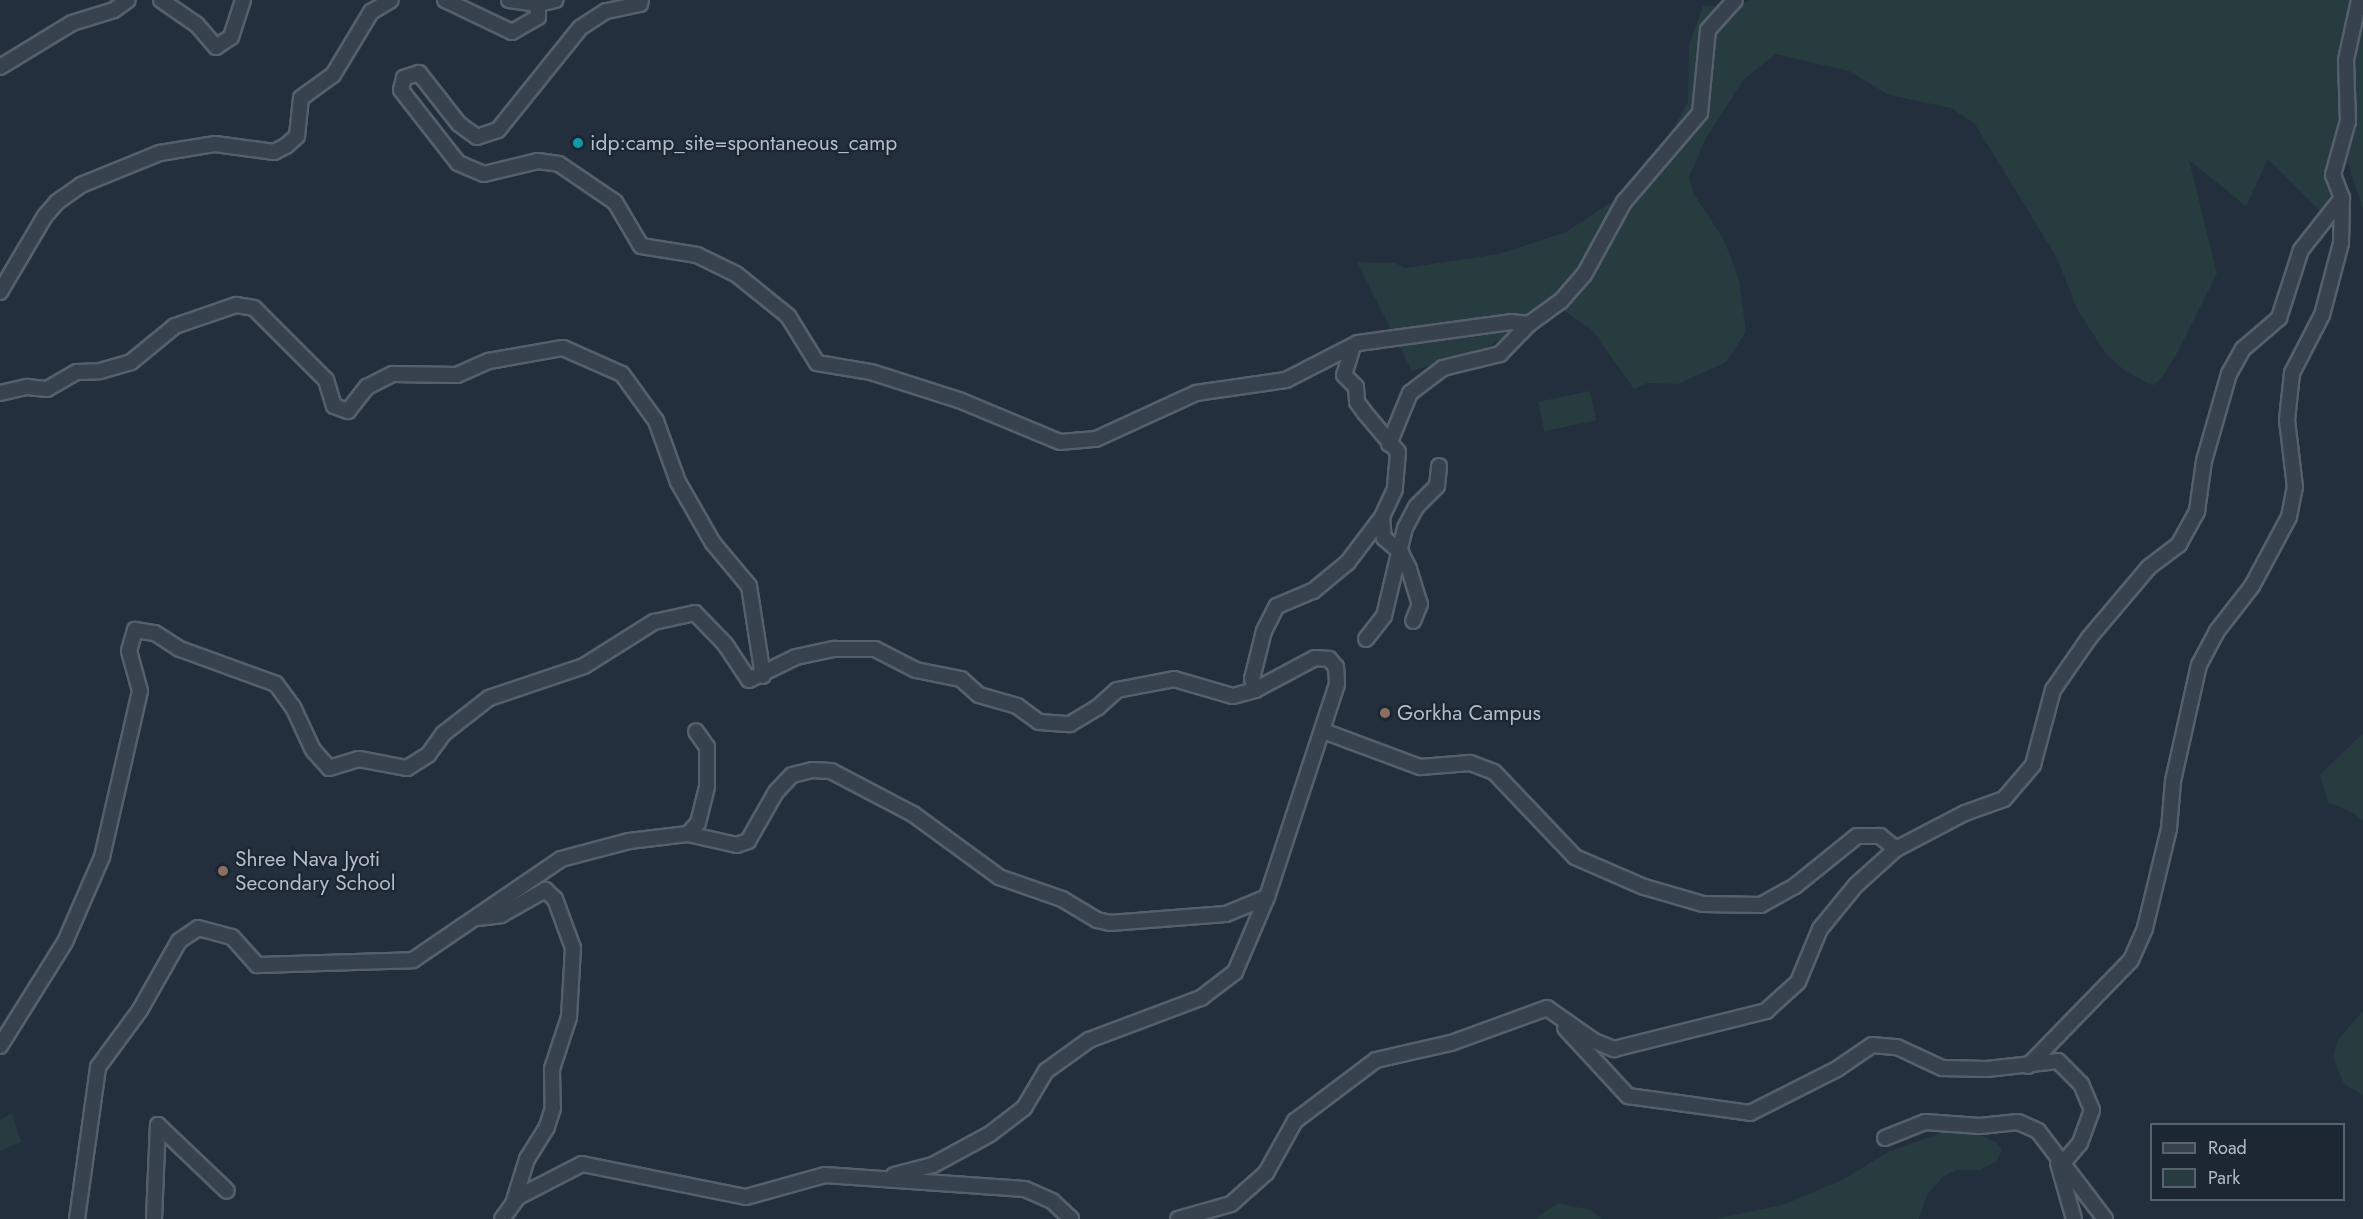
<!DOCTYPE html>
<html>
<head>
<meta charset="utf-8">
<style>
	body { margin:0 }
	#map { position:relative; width:2363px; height:1219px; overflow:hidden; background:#242f3e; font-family:Jost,sans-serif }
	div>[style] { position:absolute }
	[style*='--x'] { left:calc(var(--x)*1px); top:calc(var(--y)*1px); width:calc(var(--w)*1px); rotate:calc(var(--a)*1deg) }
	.green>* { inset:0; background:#263c3f; transform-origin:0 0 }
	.roads { filter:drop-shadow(2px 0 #565f6c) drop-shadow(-2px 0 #565f6c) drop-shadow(0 2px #565f6c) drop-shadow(0 -2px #565f6c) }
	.minor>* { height:14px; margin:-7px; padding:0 7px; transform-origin:7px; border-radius:7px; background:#38414e }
	.dots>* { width:16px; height:16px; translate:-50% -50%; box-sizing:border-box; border:3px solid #1d2633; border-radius:50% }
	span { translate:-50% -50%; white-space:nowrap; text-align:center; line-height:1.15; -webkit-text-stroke:4.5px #1d2633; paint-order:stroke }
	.poi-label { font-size:21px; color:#b4bcc9 }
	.left { translate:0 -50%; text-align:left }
	.legend { position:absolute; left:2150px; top:1123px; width:195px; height:78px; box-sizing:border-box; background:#1d2633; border:2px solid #59626f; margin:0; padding:8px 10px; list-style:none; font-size:18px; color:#b4bcc9 }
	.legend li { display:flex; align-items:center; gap:12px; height:30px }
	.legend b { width:30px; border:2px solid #59626f }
</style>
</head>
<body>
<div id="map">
	<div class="green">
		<div style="clip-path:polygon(1750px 0,2363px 0,2363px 209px,2348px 163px,2321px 212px,2268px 159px,2246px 206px,2189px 160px,2217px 273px,2177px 353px,2163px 376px,2154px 385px,2149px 384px,2124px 370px,2107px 355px,2078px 311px,2057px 258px,1975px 124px,1951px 108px,1889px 95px,1849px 71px,1776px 54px,1744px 79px,1706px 138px,1689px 177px,1694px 194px,1724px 240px,1739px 280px,1746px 332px,1726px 362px,1678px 384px,1647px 383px,1634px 389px,1591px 329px,1562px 310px,1531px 319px,1483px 350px,1412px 371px,1357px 262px,1395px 263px,1405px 268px,1499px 254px,1566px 232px,1612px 202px,1669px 135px,1688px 102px,1689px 45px,1703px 6px,1737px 6px)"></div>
		<div style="left:1590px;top:391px;width:30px;height:53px;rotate:78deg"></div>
		<div style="clip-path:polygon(2363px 733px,2363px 821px,2353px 813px,2328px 802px,2320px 775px)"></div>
		<div style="clip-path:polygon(2363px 1011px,2363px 1095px,2344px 1084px,2333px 1057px,2337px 1041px)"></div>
		<div style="clip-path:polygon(12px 1113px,21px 1142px,0 1151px,0 1120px)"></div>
		<div style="clip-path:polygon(1947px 1131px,1976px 1133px,1996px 1142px,2002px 1150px,1997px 1161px,1980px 1170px,1956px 1170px,1944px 1176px,1927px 1194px,1919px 1219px,1714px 1219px,1783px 1205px,1844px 1179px,1890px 1151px)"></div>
		<div style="clip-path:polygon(1558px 1203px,1590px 1210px,1602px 1219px,1535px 1219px)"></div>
	</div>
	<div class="roads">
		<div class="minor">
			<div style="--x:161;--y:0;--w:44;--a:34.8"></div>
			<div style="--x:197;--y:25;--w:29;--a:49"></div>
			<div style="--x:216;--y:47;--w:18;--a:-34"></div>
			<div style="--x:231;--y:37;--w:39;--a:-72"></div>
			<div style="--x:445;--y:0;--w:74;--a:25.5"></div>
			<div style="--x:512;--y:32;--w:30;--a:-30"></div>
			<div style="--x:538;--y:17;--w:13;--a:-90"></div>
			<div style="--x:509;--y:0;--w:29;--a:8"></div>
			<div style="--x:538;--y:4;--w:18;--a:-13"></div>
			<div style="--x:641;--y:0;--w:4;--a:104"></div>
			<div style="--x:640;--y:4;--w:35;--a:168"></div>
			<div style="--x:606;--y:11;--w:31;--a:147"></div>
			<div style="--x:580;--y:28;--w:131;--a:128.8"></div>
			<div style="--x:498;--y:130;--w:22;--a:162"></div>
			<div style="--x:477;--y:137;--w:22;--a:-144"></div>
			<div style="--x:459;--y:124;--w:65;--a:-128.1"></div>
			<div style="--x:419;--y:73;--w:16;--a:162"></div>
			<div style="--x:404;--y:78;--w:12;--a:104"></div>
			<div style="--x:401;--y:90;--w:93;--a:52"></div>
			<div style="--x:458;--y:163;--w:28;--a:23"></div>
			<div style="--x:484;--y:174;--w:56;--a:-13.5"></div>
			<div style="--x:538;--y:161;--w:21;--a:8"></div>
			<div style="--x:559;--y:164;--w:68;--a:34.2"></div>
			<div style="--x:615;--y:202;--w:51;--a:59.4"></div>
			<div style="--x:641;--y:246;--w:57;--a:9.1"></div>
			<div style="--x:697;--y:255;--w:43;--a:26"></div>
			<div style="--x:736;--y:274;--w:67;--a:38.9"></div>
			<div style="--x:788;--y:316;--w:55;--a:58.3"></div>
			<div style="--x:817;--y:363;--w:55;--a:9.5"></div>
			<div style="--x:871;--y:372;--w:92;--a:17.7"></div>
			<div style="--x:959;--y:400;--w:109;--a:22.6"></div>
			<div style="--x:1060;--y:442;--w:36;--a:-5"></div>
			<div style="--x:1096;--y:439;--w:110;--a:-24.7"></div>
			<div style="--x:1196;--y:393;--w:91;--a:-8.2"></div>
			<div style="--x:1286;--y:380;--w:81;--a:-27.2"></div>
			<div style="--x:1358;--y:343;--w:154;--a:-7.8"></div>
			<div style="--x:1511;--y:322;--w:18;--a:6"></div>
			<div style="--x:0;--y:67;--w:84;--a:-31.4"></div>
			<div style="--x:72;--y:23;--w:44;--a:-17.2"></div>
			<div style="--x:114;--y:10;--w:17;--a:-36"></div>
			<div style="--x:0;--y:292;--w:88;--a:-59.4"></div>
			<div style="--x:45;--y:216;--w:18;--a:-49"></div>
			<div style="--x:57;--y:202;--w:29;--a:-35"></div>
			<div style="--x:81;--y:185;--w:85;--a:-22.1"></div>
			<div style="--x:160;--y:153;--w:56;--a:-9.3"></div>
			<div style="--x:215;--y:144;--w:60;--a:7.7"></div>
			<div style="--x:274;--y:152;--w:13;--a:-27"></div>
			<div style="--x:286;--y:146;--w:15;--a:-42"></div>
			<div style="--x:297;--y:136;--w:38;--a:-84"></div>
			<div style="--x:301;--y:98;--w:39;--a:-36"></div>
			<div style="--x:333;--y:75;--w:74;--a:-58.9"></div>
			<div style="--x:371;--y:12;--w:23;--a:-31"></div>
			<div style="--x:1353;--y:346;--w:30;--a:107"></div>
			<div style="--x:1344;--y:375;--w:17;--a:45"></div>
			<div style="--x:1356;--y:387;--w:15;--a:86"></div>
			<div style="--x:1357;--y:402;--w:14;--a:54"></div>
			<div style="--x:1365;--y:413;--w:51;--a:49.8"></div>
			<div style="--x:1398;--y:452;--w:37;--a:95"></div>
			<div style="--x:1395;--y:489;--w:31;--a:115"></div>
			<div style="--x:1382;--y:517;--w:21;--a:85"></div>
			<div style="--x:1384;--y:538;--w:23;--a:41"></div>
			<div style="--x:1401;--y:553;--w:18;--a:63"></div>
			<div style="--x:1409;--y:569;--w:37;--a:73"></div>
			<div style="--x:1420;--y:604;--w:18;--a:112"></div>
			<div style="--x:0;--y:393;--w:28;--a:-13"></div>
			<div style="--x:27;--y:387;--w:20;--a:6"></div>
			<div style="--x:47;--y:389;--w:34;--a:-30"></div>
			<div style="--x:77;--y:372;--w:23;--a:-2"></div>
			<div style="--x:100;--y:371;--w:32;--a:-16"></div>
			<div style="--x:131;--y:362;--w:57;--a:-39.3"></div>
			<div style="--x:175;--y:326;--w:65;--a:-19"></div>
			<div style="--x:236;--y:305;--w:18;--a:9"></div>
			<div style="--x:254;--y:308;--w:102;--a:45"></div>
			<div style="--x:326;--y:380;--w:27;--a:73"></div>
			<div style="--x:334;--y:406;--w:15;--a:20"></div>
			<div style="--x:348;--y:411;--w:31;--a:-52"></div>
			<div style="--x:367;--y:387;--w:29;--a:-27"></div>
			<div style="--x:393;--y:374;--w:64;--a:0.9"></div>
			<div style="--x:457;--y:375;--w:35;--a:-24"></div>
			<div style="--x:489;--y:361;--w:75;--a:-10"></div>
			<div style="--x:563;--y:348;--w:64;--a:23.8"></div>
			<div style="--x:622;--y:374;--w:58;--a:54.1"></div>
			<div style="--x:656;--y:421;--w:65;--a:70.2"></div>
			<div style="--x:678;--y:482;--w:70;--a:60.2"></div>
			<div style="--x:713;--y:543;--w:56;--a:50.1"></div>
			<div style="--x:749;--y:586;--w:91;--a:81.2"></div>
			<div style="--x:1389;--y:444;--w:55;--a:-67.6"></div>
			<div style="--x:1410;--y:393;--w:41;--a:-37.1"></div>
			<div style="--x:1443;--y:368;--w:59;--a:-13.8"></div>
			<div style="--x:1500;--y:354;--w:42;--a:-46"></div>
			<div style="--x:1529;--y:324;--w:39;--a:-36"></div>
			<div style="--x:1561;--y:301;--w:35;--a:-49"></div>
			<div style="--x:1584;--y:275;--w:83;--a:-61.3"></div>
			<div style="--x:1624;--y:202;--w:117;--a:-49.5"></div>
			<div style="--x:1700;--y:113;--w:83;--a:-84.5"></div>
			<div style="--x:1708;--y:30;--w:40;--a:-48"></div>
			<div style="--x:1366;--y:639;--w:29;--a:-52"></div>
			<div style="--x:1384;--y:616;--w:90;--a:-76.6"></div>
			<div style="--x:1405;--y:528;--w:24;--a:-62"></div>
			<div style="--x:1416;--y:507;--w:30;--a:-45"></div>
			<div style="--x:1437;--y:486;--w:20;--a:-84"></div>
			<div style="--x:688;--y:834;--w:15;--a:-48"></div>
			<div style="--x:698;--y:823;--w:38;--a:-76"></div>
			<div style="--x:707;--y:786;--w:39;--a:-90"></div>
			<div style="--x:707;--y:747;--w:19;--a:-125"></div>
			<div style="--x:1896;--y:849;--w:78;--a:-27.6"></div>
			<div style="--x:1965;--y:813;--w:41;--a:-19.7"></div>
			<div style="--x:2004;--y:799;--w:45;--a:-49.5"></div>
			<div style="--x:2033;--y:765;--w:78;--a:-75.1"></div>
			<div style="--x:2053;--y:690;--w:63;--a:-55.3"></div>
			<div style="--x:2089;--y:638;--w:93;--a:-49.8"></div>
			<div style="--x:2149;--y:567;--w:38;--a:-37"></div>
			<div style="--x:2179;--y:544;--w:38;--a:-61"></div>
			<div style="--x:2197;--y:511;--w:50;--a:-82"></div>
			<div style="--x:2204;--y:461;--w:91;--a:-74"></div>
			<div style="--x:2229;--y:374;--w:29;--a:-61"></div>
			<div style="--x:2243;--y:349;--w:48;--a:-40.7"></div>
			<div style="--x:2279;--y:318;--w:71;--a:-72.1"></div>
			<div style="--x:2301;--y:250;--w:66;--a:-51.7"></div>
			<div style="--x:478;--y:918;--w:23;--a:-7"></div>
			<div style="--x:501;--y:915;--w:51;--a:-29.6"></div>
			<div style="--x:545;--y:890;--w:13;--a:42"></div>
			<div style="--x:555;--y:899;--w:52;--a:69.8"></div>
			<div style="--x:573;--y:948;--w:69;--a:93.3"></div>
			<div style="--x:569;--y:1017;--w:55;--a:108.1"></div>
			<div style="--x:552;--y:1069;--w:39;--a:89"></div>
			<div style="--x:553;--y:1108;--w:20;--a:108"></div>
			<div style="--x:547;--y:1127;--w:38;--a:122"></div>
			<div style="--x:527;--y:1159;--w:47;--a:107.3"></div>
			<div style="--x:1565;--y:1028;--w:93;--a:47.2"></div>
			<div style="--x:1628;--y:1096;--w:123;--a:7.9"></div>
			<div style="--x:1750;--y:1113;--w:97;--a:-26.8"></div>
			<div style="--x:1837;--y:1069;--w:42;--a:-34.4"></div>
			<div style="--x:1872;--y:1045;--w:25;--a:5"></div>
			<div style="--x:1897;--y:1047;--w:50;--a:25"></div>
			<div style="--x:1942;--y:1068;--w:45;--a:1.3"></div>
			<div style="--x:1987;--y:1069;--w:71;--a:-6.4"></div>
			<div style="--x:2058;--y:1061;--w:33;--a:45"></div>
			<div style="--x:2081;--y:1084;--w:28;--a:67"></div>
			<div style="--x:2092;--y:1110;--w:35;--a:110"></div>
			<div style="--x:2080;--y:1143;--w:30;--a:130"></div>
			<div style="--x:0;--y:1046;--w:123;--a:-58"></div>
			<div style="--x:65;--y:942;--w:93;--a:-66.5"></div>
			<div style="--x:102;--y:857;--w:170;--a:-77.1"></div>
			<div style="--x:140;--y:691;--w:41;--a:-105.4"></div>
			<div style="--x:129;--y:651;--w:22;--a:-74"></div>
			<div style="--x:135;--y:630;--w:20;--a:9"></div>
			<div style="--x:155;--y:633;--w:30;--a:33"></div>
			<div style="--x:180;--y:649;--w:102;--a:20"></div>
			<div style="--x:276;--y:684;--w:29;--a:54"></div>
			<div style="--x:293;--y:707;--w:47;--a:65.1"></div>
			<div style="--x:313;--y:750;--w:24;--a:48"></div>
			<div style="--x:329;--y:768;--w:31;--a:-17"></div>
			<div style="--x:359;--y:759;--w:49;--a:10.6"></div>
			<div style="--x:407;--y:768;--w:25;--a:-32"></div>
			<div style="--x:428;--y:755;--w:26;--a:-54"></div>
			<div style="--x:443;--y:734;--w:58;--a:-38"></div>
			<div style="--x:489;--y:698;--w:100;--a:-18.6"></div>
			<div style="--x:584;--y:666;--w:83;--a:-32.2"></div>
			<div style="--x:654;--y:622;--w:42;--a:-12.4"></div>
			<div style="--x:695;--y:613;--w:43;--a:45.9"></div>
			<div style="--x:725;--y:644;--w:43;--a:56.3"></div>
			<div style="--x:749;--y:680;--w:52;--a:-26.1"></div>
			<div style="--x:796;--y:657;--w:40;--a:-12"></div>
			<div style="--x:835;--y:649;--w:40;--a:0"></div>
			<div style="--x:875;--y:649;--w:46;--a:27.1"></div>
			<div style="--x:916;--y:670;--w:46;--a:11.3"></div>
			<div style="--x:961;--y:679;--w:24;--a:42"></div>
			<div style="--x:979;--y:695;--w:40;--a:16"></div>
			<div style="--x:1017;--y:706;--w:27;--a:36"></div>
			<div style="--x:1039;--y:722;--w:31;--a:4"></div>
			<div style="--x:1070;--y:724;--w:31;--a:-31"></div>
			<div style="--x:1097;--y:708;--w:27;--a:-42"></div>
			<div style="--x:1117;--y:690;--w:58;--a:-10.9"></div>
			<div style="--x:1174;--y:679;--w:61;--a:16.1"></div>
			<div style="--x:1233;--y:696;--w:23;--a:-15"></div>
			<div style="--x:2028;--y:1066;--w:148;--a:-45.8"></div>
			<div style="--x:2131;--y:960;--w:35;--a:-66"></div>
			<div style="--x:2145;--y:928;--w:102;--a:-76.4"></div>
			<div style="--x:2169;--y:829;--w:48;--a:-85.2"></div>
			<div style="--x:2173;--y:781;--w:119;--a:-77.4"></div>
			<div style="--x:2199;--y:665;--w:38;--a:-62"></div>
			<div style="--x:2217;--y:631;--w:57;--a:-52.1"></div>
			<div style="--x:2252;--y:586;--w:78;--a:-61.8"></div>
			<div style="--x:2289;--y:517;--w:31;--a:-79"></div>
			<div style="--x:2295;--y:487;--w:67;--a:-96.8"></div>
			<div style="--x:2287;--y:420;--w:47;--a:-83.9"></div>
			<div style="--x:2292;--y:373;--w:65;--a:-62.7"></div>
			<div style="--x:2322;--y:315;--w:74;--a:-75.2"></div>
			<div style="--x:2341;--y:243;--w:45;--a:-88.7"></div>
			<div style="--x:2342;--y:198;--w:25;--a:-111"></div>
			<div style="--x:2333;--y:175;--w:56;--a:-74.5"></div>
			<div style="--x:2348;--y:121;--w:61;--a:-91.9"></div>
			<div style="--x:2346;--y:60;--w:61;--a:-77.8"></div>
			<div style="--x:1885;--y:1138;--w:43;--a:-21.8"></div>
			<div style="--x:1925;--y:1122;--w:55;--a:4.2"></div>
			<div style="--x:1980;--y:1126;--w:38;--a:-6"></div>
			<div style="--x:2018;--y:1122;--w:22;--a:24"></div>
			<div style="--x:2038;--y:1131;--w:111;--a:52.7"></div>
			<div style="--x:2058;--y:1163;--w:58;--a:74.1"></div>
			<div style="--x:894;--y:1175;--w:40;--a:-14.4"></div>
			<div style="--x:933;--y:1165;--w:65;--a:-28.5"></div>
			<div style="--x:990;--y:1134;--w:43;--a:-37.4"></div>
			<div style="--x:1024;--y:1108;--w:43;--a:-59.3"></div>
			<div style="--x:1046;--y:1071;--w:53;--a:-35.8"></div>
			<div style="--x:1089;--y:1040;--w:120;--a:-20.6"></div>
			<div style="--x:1201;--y:998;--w:43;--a:-37.4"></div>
			<div style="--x:1235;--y:972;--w:82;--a:-66.9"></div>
			<div style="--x:77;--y:1219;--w:153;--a:-82.1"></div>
			<div style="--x:98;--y:1067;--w:71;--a:-53.6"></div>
			<div style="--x:140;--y:1010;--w:79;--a:-60.5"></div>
			<div style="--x:179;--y:941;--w:23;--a:-34"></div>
			<div style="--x:198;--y:928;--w:35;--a:15"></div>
			<div style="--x:232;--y:937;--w:38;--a:48"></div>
			<div style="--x:257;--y:965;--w:156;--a:-1.8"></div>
			<div style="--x:413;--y:960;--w:179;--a:-34.3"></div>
			<div style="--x:561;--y:859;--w:70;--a:-14.8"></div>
			<div style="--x:629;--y:841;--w:59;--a:-6.8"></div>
			<div style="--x:688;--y:834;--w:50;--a:12.7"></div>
			<div style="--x:737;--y:845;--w:12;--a:-20"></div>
			<div style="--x:748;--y:841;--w:56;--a:-60.3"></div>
			<div style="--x:776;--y:792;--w:23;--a:-47"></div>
			<div style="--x:792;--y:775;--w:21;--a:-14"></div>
			<div style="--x:812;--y:770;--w:19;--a:3"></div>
			<div style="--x:831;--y:771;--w:93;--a:27.7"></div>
			<div style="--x:913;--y:814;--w:107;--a:36.2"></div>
			<div style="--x:999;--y:877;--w:67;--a:19.2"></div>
			<div style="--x:1062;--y:899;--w:41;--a:31"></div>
			<div style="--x:1097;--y:920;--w:13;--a:13"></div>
			<div style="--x:1110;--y:923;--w:116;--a:-4.4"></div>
			<div style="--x:1226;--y:914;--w:44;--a:-22.5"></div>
			<div style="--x:1267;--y:897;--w:224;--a:-71.8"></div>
			<div style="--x:1337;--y:684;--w:17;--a:-93"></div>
			<div style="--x:1336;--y:667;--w:11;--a:-131"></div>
			<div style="--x:1329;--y:659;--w:14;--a:-176"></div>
			<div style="--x:1315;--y:658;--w:68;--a:151.9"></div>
			<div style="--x:1255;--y:690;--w:11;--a:-105"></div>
			<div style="--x:1252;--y:679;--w:49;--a:-76"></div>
			<div style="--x:1264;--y:631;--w:28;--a:-63"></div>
			<div style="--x:1277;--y:606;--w:39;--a:-23"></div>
			<div style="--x:1313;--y:591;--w:45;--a:-39.6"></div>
			<div style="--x:1348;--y:562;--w:56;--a:-52.9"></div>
			<div style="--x:154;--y:1219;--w:94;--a:-87.6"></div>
			<div style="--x:158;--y:1125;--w:95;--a:43.7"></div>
			<div style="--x:502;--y:1219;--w:27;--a:-54"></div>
			<div style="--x:518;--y:1197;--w:72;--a:-27.3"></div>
			<div style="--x:582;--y:1164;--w:167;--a:11.4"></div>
			<div style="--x:746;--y:1197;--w:82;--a:-15.6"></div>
			<div style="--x:825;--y:1175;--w:200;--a:4"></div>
			<div style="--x:1025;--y:1189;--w:30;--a:24"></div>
			<div style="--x:1052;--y:1201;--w:26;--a:43"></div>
			<div style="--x:1178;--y:1219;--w:55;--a:-15.8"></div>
			<div style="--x:1231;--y:1204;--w:47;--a:-41.5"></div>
			<div style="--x:1266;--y:1173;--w:60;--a:-60.9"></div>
			<div style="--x:1295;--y:1121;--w:101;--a:-37"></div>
			<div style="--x:1376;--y:1060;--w:77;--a:-12.8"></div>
			<div style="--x:1451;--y:1043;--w:102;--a:-20"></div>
			<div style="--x:1547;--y:1008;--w:57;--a:35.1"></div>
			<div style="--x:1594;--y:1041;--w:22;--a:22"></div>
			<div style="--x:1614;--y:1049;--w:157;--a:-14"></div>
			<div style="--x:1766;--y:1011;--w:43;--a:-42.2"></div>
			<div style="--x:1798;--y:982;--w:57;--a:-67.5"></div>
			<div style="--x:1820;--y:929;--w:57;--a:-50.7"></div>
			<div style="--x:1856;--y:885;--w:54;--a:-42"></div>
			<div style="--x:1896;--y:849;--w:21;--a:-141"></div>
			<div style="--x:1880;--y:836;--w:23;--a:180"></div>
			<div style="--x:1857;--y:836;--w:80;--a:141.1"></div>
			<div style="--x:1795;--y:886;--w:39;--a:151"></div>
			<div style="--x:1761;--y:905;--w:58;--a:-179"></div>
			<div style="--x:1703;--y:904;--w:61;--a:-163.9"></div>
			<div style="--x:1644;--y:887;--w:75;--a:-156.5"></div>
			<div style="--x:1575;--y:857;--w:117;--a:-133.6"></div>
			<div style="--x:1494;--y:772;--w:26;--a:-159"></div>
			<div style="--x:1470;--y:763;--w:50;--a:175.4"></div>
			<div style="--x:1420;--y:767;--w:103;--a:-159.6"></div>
		</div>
	</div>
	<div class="dots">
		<div style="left:578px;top:143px;background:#0f9aa8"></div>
		<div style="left:1385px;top:713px;background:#8d6e63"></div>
		<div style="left:223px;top:871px;background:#8d6e63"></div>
	</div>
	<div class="poi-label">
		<span class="left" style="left:590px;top:143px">idp:camp_site=spontaneous_camp</span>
		<span class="left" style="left:1397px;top:713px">Gorkha Campus</span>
		<span class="left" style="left:235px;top:871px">Shree Nava Jyoti<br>Secondary School</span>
	</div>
	<ul class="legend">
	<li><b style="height:8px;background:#38414e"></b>Road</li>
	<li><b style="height:16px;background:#263c3f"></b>Park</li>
	</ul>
</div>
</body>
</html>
